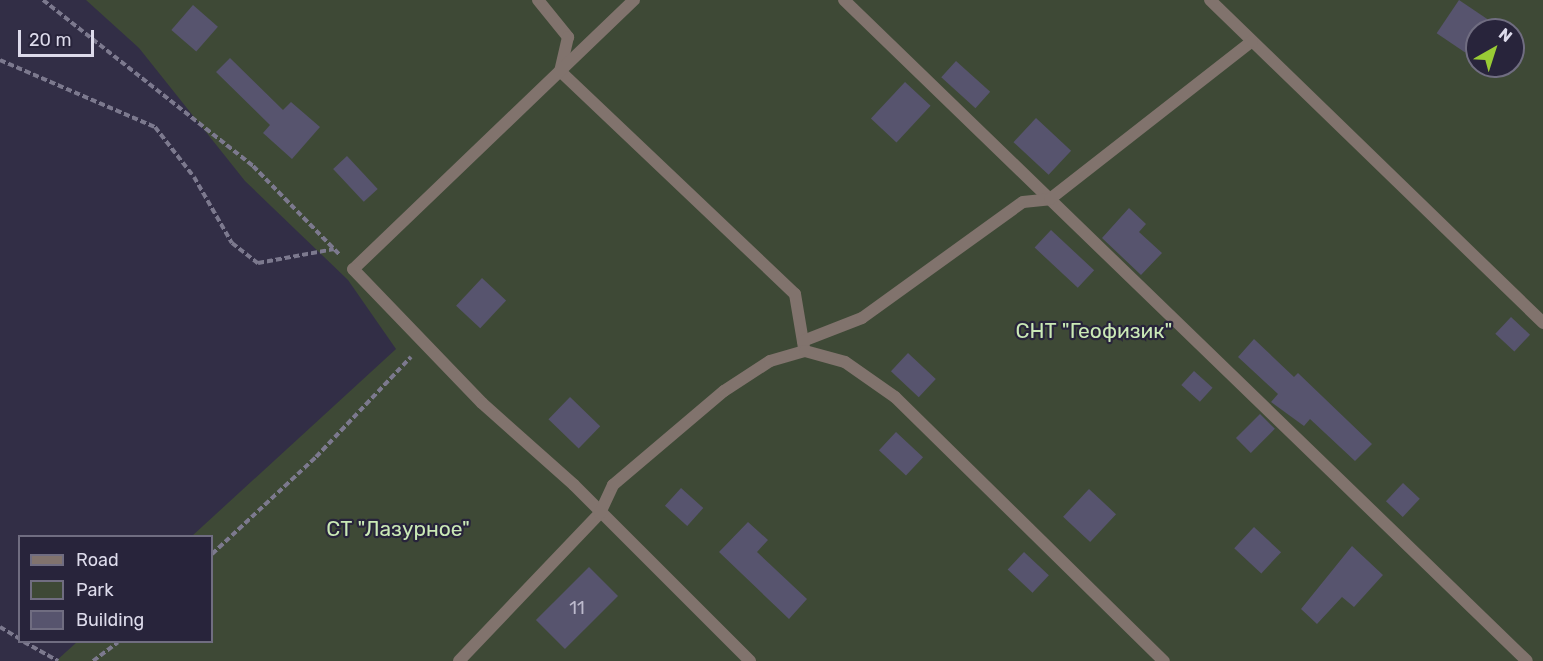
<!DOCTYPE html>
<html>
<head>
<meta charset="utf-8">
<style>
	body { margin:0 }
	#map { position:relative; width:1543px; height:661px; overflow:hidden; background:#322e46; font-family:Rubik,sans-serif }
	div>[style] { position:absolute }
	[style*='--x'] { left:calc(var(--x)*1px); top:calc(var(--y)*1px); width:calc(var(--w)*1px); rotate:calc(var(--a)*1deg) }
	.green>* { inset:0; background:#3e4936 }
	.building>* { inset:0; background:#57546e; transform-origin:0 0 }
	.path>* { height:4px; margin-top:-2px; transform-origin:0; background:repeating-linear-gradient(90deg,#7c798e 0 6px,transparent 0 9px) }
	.service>* { height:12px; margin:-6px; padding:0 6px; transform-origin:6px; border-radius:6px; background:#81736d }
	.minor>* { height:12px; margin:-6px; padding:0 6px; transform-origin:6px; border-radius:6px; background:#81736d }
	span { translate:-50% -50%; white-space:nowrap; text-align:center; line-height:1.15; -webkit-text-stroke:4.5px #28243b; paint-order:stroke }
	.number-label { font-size:18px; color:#bcb9cc }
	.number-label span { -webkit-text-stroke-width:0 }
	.park-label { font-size:21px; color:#cae9b6 }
	.legend { position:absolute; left:18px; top:535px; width:195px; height:108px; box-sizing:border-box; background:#28243b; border:2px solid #706d81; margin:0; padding:8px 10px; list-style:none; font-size:18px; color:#dddbeb }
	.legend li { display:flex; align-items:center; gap:12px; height:30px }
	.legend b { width:30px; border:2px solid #706d81 }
	.north { position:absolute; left:1465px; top:18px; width:60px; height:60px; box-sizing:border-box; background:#28243b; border:2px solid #706d81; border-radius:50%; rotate:39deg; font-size:16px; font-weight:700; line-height:24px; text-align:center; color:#dddbeb }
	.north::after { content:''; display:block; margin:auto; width:21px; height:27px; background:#99cb35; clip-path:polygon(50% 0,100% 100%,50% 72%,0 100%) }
	.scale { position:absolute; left:18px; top:30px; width:76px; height:27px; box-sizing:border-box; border:3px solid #dddbeb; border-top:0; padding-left:8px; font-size:18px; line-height:21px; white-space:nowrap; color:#dddbeb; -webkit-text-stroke:4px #28243b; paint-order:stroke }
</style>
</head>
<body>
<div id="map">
	<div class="green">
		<div style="clip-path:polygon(evenodd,86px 0,1543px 0,1543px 661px,56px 661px,77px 642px,212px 642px,212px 536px,192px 536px,396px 349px,348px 280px,245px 181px,139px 48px,86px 0,1477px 30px,1513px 30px,1513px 66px,1477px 66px,1477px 30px)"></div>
	</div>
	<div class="building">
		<div style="left:1459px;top:0;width:34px;height:40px;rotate:34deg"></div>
		<div style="left:193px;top:5px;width:33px;height:33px;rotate:41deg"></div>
		<div style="clip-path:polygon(230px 58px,283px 110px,291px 102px,320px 127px,292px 159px,263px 133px,270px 125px,216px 72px)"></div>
		<div style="left:956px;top:61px;width:46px;height:22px;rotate:42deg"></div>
		<div style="left:905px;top:82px;width:35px;height:50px;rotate:43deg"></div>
		<div style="left:1036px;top:118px;width:48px;height:33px;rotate:43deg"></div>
		<div style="left:347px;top:156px;width:45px;height:19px;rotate:47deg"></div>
		<div style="clip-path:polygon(1129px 208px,1146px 224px,1139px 232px,1162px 253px,1141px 275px,1102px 238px)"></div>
		<div style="left:1051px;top:230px;width:59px;height:24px;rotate:43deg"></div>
		<div style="left:482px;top:278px;width:33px;height:38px;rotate:43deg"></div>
		<div style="left:1511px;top:317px;width:26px;height:23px;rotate:43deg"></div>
		<div style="clip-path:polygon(1254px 339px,1294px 377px,1298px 373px,1372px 444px,1355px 461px,1310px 419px,1304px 426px,1271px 402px,1278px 394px,1238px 357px)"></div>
		<div style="left:908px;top:353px;width:38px;height:25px;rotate:43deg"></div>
		<div style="left:1194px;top:371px;width:25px;height:19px;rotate:42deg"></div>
		<div style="left:570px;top:397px;width:42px;height:31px;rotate:44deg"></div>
		<div style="left:1260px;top:414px;width:21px;height:34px;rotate:45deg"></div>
		<div style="left:896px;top:432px;width:37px;height:25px;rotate:43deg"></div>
		<div style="left:1403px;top:483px;width:23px;height:25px;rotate:43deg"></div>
		<div style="left:681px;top:488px;width:30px;height:24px;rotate:42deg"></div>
		<div style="left:1089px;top:489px;width:37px;height:38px;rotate:43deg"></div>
		<div style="clip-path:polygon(748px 522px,768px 540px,757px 552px,807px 599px,789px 619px,719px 552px)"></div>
		<div style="left:1254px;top:527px;width:37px;height:29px;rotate:43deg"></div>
		<div style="clip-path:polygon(1352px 546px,1383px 575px,1354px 607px,1342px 597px,1317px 624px,1301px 609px)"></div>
		<div style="left:1024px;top:552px;width:34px;height:24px;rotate:43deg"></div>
		<div style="left:589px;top:567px;width:41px;height:75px;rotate:45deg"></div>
	</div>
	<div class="path">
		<div style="--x:43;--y:0;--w:268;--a:38.3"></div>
		<div style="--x:253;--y:166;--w:124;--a:45.7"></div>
		<div style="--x:0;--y:60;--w:169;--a:23.4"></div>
		<div style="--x:155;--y:127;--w:63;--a:52"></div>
		<div style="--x:194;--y:177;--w:76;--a:60.1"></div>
		<div style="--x:232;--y:243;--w:33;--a:38"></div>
		<div style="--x:258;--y:263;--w:77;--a:-10.4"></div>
		<div style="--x:212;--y:554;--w:142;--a:-43"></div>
		<div style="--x:316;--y:457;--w:138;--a:-46.5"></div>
		<div style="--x:0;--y:627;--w:23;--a:31"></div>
		<div style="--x:24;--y:642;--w:39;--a:29"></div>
		<div style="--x:93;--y:661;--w:31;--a:-37"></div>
	</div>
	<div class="service">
		<div style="--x:459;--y:661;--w:204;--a:-46.4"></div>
	</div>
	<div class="minor">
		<div style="--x:538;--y:0;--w:48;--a:51"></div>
		<div style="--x:568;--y:37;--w:35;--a:103"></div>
		<div style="--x:560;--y:71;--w:324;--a:43.5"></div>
		<div style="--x:795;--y:294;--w:55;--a:80.5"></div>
		<div style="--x:634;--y:0;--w:389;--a:136.2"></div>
		<div style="--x:353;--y:269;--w:186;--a:46.1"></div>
		<div style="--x:482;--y:403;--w:123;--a:41.7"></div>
		<div style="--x:574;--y:485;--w:249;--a:45"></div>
		<div style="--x:844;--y:0;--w:950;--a:44.06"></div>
		<div style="--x:1210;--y:0;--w:464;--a:44.1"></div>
		<div style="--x:803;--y:341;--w:63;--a:-21.3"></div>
		<div style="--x:862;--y:318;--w:198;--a:-35.8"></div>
		<div style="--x:1023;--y:202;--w:27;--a:-6"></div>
		<div style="--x:1050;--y:199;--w:256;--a:-38"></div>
		<div style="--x:600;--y:513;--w:31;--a:-65"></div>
		<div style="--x:613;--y:485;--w:145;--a:-40.3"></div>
		<div style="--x:724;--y:391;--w:55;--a:-33.1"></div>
		<div style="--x:770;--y:361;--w:36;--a:-16"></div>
		<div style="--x:805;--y:351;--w:41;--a:15.4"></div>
		<div style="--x:845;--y:362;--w:61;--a:35"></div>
		<div style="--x:895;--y:397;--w:377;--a:44.5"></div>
	</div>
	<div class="number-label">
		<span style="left:577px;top:608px">11</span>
	</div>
	<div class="park-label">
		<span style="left:1094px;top:331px">СНТ "Геофизик"</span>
		<span style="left:398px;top:529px">СТ "Лазурное"</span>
	</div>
	<ul class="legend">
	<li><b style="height:8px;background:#81736d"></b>Road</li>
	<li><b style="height:16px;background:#3e4936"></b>Park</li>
	<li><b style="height:16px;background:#57546e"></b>Building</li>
	</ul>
	<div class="north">N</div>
	<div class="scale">20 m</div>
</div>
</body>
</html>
